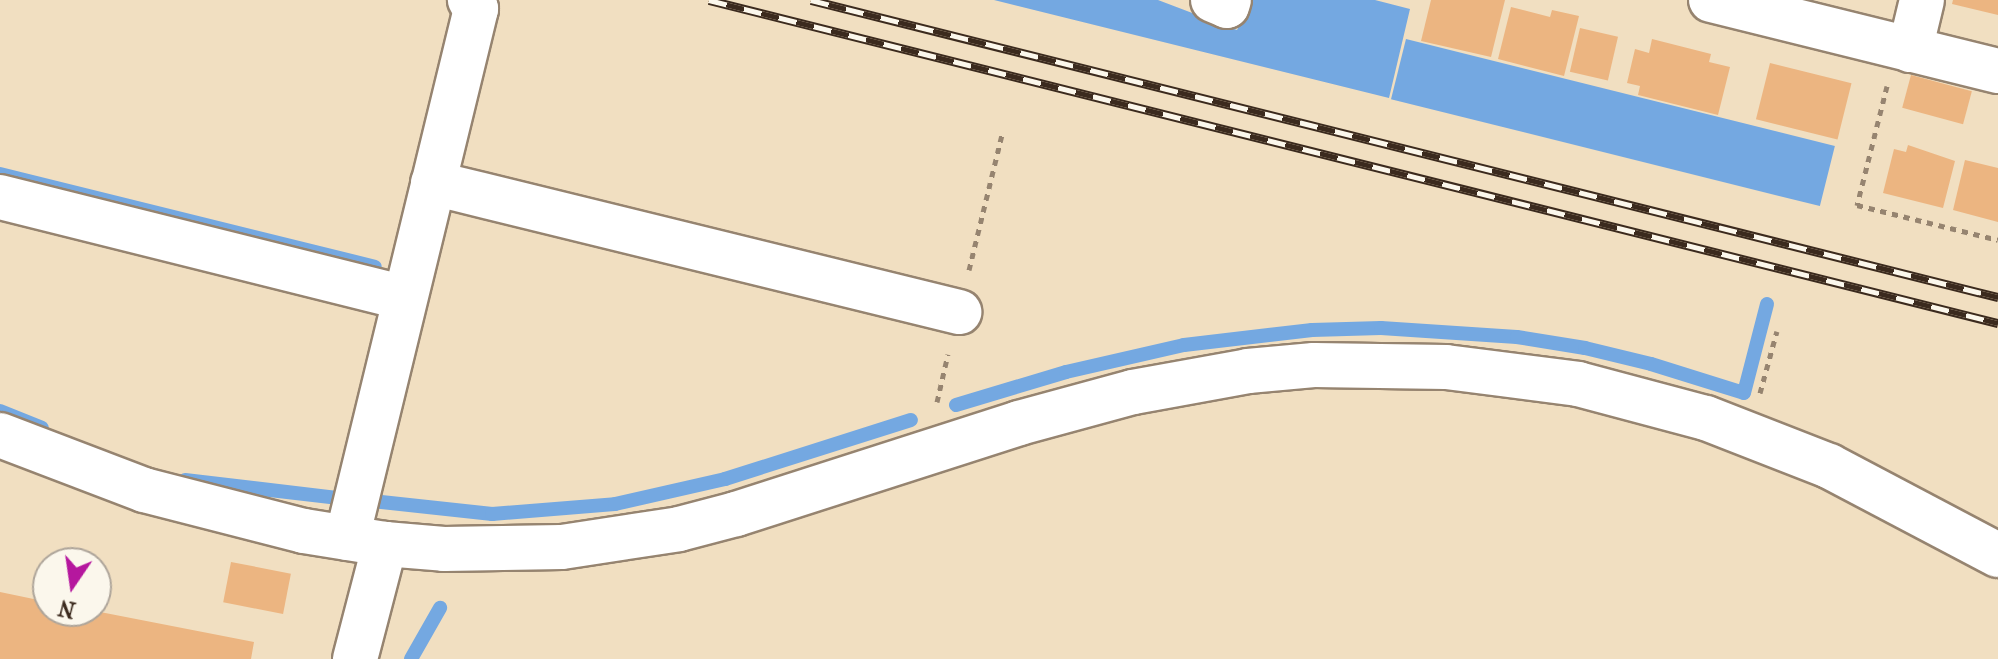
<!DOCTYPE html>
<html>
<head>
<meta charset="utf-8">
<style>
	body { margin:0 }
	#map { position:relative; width:1998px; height:659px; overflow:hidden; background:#f1dfc1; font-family:"IM FELL French Canon",serif }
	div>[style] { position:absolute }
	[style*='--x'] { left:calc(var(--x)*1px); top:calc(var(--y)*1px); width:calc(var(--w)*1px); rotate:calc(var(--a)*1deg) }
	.water>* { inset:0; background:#74a8e1; transform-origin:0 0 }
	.stream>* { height:14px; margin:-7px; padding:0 7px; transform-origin:7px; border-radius:7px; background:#74a8e1 }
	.building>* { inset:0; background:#ecb581; transform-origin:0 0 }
	.path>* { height:5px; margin-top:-2.5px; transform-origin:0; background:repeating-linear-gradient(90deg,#968470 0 6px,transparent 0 12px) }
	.roads { filter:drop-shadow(2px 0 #968470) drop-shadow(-2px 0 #968470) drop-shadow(0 2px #968470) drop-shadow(0 -2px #968470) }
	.minor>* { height:44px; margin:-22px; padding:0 22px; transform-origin:22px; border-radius:22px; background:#fff }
	.rail>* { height:9px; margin-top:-4.5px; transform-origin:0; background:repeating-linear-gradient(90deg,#fbf7ec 0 18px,#3b2a1e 0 36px); box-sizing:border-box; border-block:2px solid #3b2a1e }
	span { translate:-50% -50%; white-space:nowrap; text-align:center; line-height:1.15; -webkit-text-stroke:6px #fbf7ec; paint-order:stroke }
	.north { position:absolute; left:32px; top:547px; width:80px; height:80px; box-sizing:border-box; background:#fbf7ec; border:2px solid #aea59a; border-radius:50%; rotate:193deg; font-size:22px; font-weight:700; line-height:32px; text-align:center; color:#3b2a1e }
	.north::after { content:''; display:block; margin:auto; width:28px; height:36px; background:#b5179e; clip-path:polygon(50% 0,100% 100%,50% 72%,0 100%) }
</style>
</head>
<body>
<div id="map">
	<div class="water">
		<div style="clip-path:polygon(994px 0,1158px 0,1237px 30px,1250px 0,1375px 0,1410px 9px,1389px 98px)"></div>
		<div style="left:1406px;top:39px;width:442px;height:62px;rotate:14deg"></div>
	</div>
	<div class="stream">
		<div style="--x:0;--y:174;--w:386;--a:13.9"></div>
		<div style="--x:956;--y:405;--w:115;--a:-16.7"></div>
		<div style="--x:1066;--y:372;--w:121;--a:-12.9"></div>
		<div style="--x:1184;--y:345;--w:129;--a:-6.7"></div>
		<div style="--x:1312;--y:330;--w:69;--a:-1.7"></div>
		<div style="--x:1381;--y:328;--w:136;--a:3.8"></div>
		<div style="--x:1517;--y:337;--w:69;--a:9.2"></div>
		<div style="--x:1585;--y:348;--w:68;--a:13.6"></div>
		<div style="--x:1651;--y:364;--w:97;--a:17.3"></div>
		<div style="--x:1744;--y:393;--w:92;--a:-75.5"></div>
		<div style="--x:0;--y:411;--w:45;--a:22"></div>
		<div style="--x:185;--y:480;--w:155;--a:6.7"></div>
		<div style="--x:372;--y:501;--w:121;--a:6.2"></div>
		<div style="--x:492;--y:514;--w:123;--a:-4.6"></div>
		<div style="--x:615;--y:504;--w:113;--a:-12.8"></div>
		<div style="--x:725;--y:479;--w:195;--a:-17.6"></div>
		<div style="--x:411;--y:659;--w:59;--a:-60.4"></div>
	</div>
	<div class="building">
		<div style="clip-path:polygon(1431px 0,1505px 0,1491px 57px,1421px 41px)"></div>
		<div style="clip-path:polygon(1953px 0,1998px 0,1998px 15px,1952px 4px)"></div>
		<div style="clip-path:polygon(1511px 7px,1550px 17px,1552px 10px,1579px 16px,1564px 76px,1498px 59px)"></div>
		<div style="left:1580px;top:28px;width:39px;height:45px;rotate:13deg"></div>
		<div style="clip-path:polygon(1652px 39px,1711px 54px,1709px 62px,1730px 67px,1718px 115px,1638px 95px,1640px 86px,1627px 83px,1635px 49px,1649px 53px)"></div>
		<div style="left:1770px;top:63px;width:84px;height:58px;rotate:14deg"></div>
		<div style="left:1911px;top:75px;width:63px;height:34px;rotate:15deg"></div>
		<div style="clip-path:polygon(1908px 145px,1955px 161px,1943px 208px,1883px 193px,1894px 149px,1906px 152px)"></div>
		<div style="clip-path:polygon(1965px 160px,1998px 168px,1998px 222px,1953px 210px)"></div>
		<div style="left:231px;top:562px;width:61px;height:41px;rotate:11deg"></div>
		<div style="clip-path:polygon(0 592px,48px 602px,48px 611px,95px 611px,254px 642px,251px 659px,0 659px)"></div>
	</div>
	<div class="path">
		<div style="--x:1887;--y:86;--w:123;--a:104.1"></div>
		<div style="--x:1857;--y:205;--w:145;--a:13.9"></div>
		<div style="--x:969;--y:270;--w:139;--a:-76.3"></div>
		<div style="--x:1760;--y:393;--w:64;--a:-74.7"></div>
		<div style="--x:937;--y:402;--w:49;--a:-77.1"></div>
	</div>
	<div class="roads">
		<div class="minor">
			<div style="--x:1213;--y:0;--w:15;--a:23"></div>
			<div style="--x:1227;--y:6;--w:6;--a:-72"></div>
			<div style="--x:1711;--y:0;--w:296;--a:13.9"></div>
			<div style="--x:1910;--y:50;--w:51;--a:-76.5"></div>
			<div style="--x:433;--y:183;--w:542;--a:13.78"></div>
			<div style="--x:0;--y:197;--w:417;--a:14"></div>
			<div style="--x:0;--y:435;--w:154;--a:20.9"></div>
			<div style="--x:144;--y:490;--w:165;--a:14.4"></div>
			<div style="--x:304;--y:531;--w:82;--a:9.1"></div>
			<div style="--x:385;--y:544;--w:59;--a:4.8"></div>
			<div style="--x:444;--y:549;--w:118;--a:-1"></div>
			<div style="--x:562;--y:547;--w:118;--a:-8.7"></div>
			<div style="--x:679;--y:529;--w:59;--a:-14.7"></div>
			<div style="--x:736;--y:514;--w:297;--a:-17.8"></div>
			<div style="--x:1019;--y:423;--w:118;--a:-15.2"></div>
			<div style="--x:1133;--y:392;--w:117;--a:-10.3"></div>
			<div style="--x:1248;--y:371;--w:66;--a:-5.2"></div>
			<div style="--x:1314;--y:365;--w:132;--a:0.9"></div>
			<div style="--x:1446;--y:367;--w:133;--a:7.3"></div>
			<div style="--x:1578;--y:384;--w:132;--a:14.9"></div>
			<div style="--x:1706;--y:418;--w:132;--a:21.3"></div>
			<div style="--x:1829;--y:466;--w:191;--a:27.8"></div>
			<div style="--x:347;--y:538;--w:545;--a:-76.3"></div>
			<div style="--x:476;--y:9;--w:11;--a:-124"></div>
			<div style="--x:355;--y:659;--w:119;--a:-75.4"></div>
		</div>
	</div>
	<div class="rail">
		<div style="--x:709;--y:0;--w:1329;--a:14.07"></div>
		<div style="--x:811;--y:0;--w:1224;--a:14.05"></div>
	</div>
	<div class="north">N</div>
</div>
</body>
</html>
